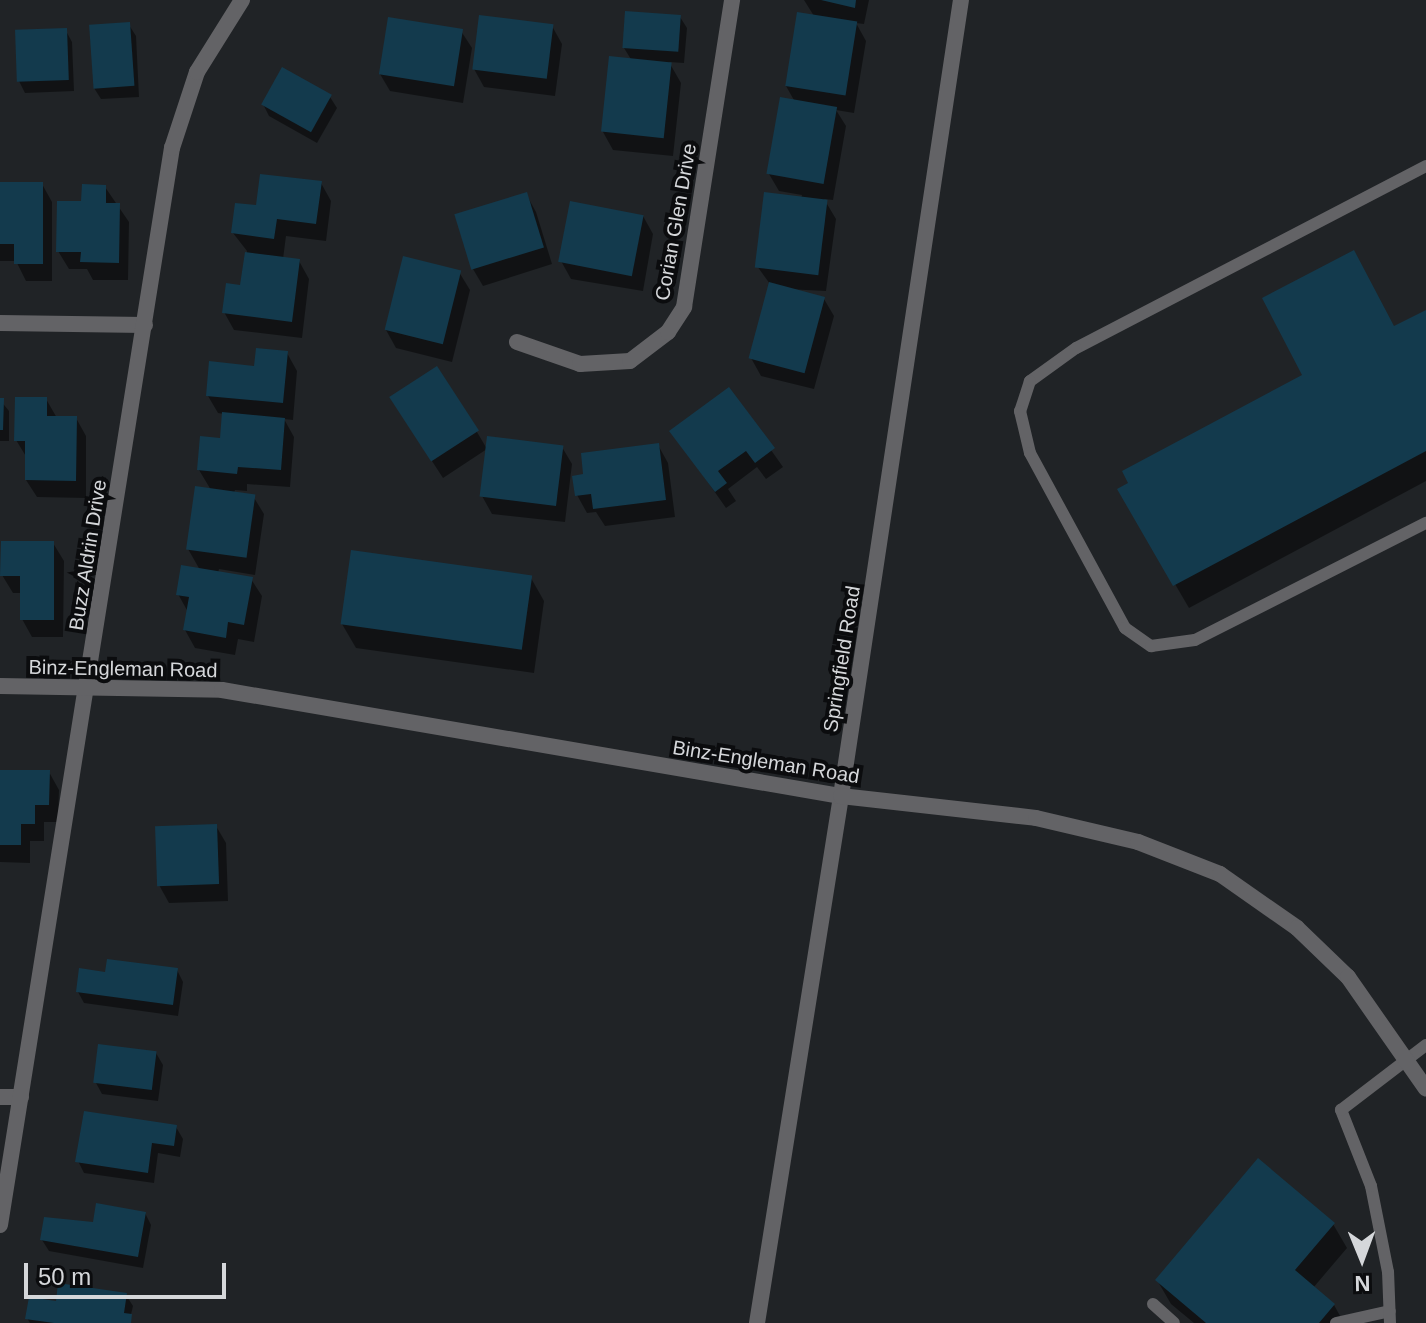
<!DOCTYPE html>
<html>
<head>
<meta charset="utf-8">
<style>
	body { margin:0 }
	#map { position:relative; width:1426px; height:1323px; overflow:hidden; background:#202326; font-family:Helvetica,sans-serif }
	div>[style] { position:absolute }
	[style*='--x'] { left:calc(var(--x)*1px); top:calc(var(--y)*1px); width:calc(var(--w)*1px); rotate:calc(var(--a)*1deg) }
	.shadow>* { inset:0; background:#0007 }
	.building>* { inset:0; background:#133a4d; transform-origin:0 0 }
	.service>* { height:12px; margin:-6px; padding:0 6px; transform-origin:6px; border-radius:6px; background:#636366 }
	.minor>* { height:16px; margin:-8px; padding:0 8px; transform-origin:8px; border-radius:8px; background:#636366 }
	.tertiary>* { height:16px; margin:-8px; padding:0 8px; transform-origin:8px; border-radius:8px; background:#636366 }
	span { translate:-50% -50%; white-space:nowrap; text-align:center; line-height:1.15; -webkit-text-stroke:8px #0b0c0e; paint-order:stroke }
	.street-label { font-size:20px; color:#d5d7da }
	.north { position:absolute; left:1322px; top:1219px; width:80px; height:80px; -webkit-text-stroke:6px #0b0c0e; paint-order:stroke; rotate:179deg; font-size:22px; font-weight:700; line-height:32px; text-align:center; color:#d5d7da }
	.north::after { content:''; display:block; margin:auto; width:28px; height:36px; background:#d5d7da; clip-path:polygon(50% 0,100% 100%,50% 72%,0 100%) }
	.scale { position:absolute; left:24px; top:1263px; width:202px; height:36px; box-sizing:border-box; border:4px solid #d5d7da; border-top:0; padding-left:10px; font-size:24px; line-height:28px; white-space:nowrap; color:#d5d7da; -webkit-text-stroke:6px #0b0c0e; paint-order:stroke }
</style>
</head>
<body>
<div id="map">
	<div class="shadow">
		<div style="clip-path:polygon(804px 0,869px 0,864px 24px,856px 23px,866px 41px,854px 113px,836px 110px,846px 126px,833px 200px,824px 199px,836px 219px,826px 291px,786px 289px,824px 299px,834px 316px,814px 389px,761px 376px,751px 358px,770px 284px,757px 266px,801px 199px,802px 195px,779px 191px,769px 174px,795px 102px,786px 86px,814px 16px)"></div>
		<div style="clip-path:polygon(680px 17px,687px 28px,684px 63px,669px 62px,681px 83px,673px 156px,613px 150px,603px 132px,632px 61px,624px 48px)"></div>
		<div style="clip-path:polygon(129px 25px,136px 36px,139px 97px,101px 99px,94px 88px)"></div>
		<div style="clip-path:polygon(552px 26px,562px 44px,555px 96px,484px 87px,474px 69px)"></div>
		<div style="clip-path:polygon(66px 31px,72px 42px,74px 91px,25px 93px,19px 81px)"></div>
		<div style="clip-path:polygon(461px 31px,472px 48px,463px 103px,390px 91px,380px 74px)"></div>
		<div style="clip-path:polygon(330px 97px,337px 108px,317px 143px,269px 116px,263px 104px)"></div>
		<div style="clip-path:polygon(321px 183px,331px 201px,326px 241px,286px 236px,283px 259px,299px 261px,309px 279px,302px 338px,234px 330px,224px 312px,242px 288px,247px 251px,233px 233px,258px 208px)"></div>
		<div style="clip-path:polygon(0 184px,42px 184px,52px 202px,52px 281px,26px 281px,16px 261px,0 261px)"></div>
		<div style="clip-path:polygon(105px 187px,129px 222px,128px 280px,93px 280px,87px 269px,69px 269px,58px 251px,83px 203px)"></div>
		<div style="clip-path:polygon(526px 194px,536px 212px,552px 264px,483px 286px,473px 269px,456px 216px)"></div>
		<div style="clip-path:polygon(643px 216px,653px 234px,643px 291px,571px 279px,561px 261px)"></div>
		<div style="clip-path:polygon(459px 272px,470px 290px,452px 362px,396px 348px,386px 330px)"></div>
		<div style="clip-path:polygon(1426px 312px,1426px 481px,1189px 608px,1120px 490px)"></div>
		<div style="clip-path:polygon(287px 353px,297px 371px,293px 420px,284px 419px,294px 437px,290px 487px,247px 484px,247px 491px,235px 490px,234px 493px,253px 496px,264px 514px,255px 575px,219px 569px,218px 573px,251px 579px,262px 596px,254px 642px,238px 639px,235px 655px,195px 648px,185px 630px,188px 612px,178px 594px,200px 570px,188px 549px,211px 490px,199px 470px,222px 441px,224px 414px,218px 413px,208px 396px)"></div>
		<div style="clip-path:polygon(728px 389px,783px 467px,766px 479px,757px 467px,728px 489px,736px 501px,726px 508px,672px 431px)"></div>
		<div style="clip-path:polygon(46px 399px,57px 418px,76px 418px,86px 436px,86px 498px,37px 497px,26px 480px,27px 458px,16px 440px)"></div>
		<div style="clip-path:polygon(0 400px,9px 411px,9px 441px,0 441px)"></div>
		<div style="clip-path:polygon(402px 415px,477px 432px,487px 449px,562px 447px,572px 464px,565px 522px,492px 514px,482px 496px,487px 449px,443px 478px)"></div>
		<div style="clip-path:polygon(658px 445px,668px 463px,675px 517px,605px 526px,596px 512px,587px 513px,577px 495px)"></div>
		<div style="clip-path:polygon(53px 543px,64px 561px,63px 637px,32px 637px,22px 619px,22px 593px,13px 593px,2px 575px)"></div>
		<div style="clip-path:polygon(531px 578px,544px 601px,534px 673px,356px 648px,342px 624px)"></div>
		<div style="clip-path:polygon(0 772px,49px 772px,59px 790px,58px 822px,44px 822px,44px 841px,30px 841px,30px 863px,0 862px)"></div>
		<div style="clip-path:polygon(216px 826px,226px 843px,228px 901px,169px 903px,159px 885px)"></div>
		<div style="clip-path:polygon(177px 970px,183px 982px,178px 1016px,84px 1003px,78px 992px,107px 974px)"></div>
		<div style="clip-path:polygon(156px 1053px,163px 1065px,158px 1101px,102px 1094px,96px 1083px)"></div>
		<div style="clip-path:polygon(176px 1127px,183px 1139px,180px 1157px,158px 1153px,154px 1183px,84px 1173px,78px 1161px)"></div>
		<div style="clip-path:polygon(145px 1213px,151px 1225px,143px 1268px,49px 1251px,42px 1240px)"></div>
		<div style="clip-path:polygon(1333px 1224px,1347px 1248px,1313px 1288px,1334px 1305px,1344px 1323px,1194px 1323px,1171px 1304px,1157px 1280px)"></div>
		<div style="clip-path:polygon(126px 1295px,133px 1306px,129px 1323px,30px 1323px,27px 1318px,57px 1303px)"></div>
	</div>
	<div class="building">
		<div style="clip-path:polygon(821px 0,856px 0,855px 8px)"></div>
		<div style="left:625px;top:11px;width:56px;height:37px;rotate:4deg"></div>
		<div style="left:797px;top:12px;width:61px;height:75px;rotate:9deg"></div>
		<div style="left:479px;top:15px;width:75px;height:55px;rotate:7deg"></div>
		<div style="left:388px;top:17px;width:76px;height:58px;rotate:9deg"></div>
		<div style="left:130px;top:22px;width:64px;height:41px;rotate:86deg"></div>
		<div style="left:67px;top:28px;width:52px;height:52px;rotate:88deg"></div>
		<div style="left:609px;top:56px;width:63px;height:76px;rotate:6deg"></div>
		<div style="left:282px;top:67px;width:57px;height:43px;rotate:29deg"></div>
		<div style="left:780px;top:97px;width:58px;height:78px;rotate:10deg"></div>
		<div style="clip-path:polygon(260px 174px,322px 181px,316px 224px,277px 219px,274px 239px,231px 233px,235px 203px,256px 205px)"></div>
		<div style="clip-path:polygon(0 182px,43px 182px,43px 264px,14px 264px,14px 244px,0 244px)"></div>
		<div style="clip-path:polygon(82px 184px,106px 185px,106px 203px,120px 203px,119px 263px,80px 262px,81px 252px,56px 252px,57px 201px,81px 201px)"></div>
		<div style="left:527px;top:192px;width:58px;height:76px;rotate:73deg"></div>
		<div style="left:764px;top:192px;width:64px;height:76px;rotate:7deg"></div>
		<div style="left:570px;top:201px;width:75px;height:62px;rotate:11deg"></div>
		<div style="clip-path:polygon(1354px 250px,1394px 326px,1426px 310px,1426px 451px,1173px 586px,1117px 489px,1128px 483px,1122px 471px,1302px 375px,1262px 298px)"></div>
		<div style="clip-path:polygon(245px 252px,300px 259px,292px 322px,222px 313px,226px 283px,240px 285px)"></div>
		<div style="left:403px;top:256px;width:60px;height:76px;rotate:14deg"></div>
		<div style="left:769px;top:282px;width:58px;height:79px;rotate:15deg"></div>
		<div style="clip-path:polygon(256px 348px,288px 351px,283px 403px,206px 396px,209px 361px,254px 366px)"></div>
		<div style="left:437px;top:366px;width:77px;height:57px;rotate:57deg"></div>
		<div style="clip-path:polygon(729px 387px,775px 448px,755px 463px,746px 451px,718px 471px,727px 483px,715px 492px,669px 431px)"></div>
		<div style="clip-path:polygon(15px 397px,47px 397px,47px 416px,77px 416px,76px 481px,25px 480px,25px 441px,14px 441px)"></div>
		<div style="clip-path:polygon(0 398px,4px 398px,3px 430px,0 430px)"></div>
		<div style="clip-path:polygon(222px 412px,285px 418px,281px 470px,238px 467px,237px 474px,197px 470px,200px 436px,220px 438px)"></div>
		<div style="left:487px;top:436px;width:77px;height:61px;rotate:7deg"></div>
		<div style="clip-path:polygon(659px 443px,666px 500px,593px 509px,591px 494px,575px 496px,572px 476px,583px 474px,581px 453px)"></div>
		<div style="left:195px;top:486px;width:61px;height:64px;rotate:8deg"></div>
		<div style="clip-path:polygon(1px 541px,54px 541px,54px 620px,20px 620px,20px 576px,0 576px)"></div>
		<div style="left:351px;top:550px;width:183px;height:75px;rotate:8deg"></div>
		<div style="clip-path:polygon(181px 565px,253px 577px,244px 625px,228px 622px,226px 638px,183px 630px,189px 597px,176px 595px)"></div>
		<div style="clip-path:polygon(0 770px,50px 770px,49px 805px,35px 805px,35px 824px,21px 824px,21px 845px,0 845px)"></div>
		<div style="left:217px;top:824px;width:60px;height:62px;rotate:88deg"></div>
		<div style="clip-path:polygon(107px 959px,178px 968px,173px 1005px,76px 992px,79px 968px,105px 972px)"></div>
		<div style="left:98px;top:1044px;width:59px;height:39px;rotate:7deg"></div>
		<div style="clip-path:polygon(84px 1111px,177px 1125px,174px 1146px,152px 1143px,148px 1173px,75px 1162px)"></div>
		<div style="clip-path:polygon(1258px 1158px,1335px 1223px,1295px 1270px,1335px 1304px,1319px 1323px,1206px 1323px,1155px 1280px)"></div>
		<div style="clip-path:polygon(96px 1203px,146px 1212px,138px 1257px,40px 1240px,44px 1217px,93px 1222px)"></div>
		<div style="clip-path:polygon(58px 1283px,127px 1293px,124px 1313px,132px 1314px,131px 1323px,54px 1323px,25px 1319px,29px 1297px,56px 1301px)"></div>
	</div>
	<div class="service">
		<div style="--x:1426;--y:166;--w:394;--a:152.5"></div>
		<div style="--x:1076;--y:348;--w:57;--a:144.3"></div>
		<div style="--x:1030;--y:381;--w:32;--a:108"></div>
		<div style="--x:1020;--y:411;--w:43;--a:76.6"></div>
		<div style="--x:1030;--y:453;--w:199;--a:61.5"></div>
		<div style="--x:1125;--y:628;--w:32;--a:35"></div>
		<div style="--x:1151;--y:646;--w:44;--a:-7.8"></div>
		<div style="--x:1195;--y:640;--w:259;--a:-26.9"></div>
		<div style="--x:1153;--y:1304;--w:28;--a:42"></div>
		<div style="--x:1336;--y:1323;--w:55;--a:-12.5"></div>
		<div style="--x:1390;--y:1323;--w:51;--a:-92.2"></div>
		<div style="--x:1388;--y:1272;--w:88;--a:-101.2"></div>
		<div style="--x:1371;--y:1186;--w:82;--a:-111.5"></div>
		<div style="--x:1341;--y:1110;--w:107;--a:-37.4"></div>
	</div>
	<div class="minor">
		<div style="--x:0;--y:323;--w:145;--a:0.8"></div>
		<div style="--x:517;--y:342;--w:67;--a:19.2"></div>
		<div style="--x:580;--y:364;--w:50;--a:-3.4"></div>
		<div style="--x:630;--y:361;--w:48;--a:-37.3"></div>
		<div style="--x:668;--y:332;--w:30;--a:-57"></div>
		<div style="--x:684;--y:307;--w:311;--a:-81.1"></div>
		<div style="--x:0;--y:1097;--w:21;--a:0"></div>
		<div style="--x:0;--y:1225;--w:1091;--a:-80.93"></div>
		<div style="--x:172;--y:148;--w:80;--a:-71.8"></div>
		<div style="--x:197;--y:72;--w:85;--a:-58"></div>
		<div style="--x:757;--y:1323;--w:534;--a:-80.94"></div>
		<div style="--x:841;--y:796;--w:805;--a:-81.43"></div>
	</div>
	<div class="tertiary">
		<div style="--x:0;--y:686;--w:222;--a:1"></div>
		<div style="--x:222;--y:690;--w:628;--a:9.72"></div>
		<div style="--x:841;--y:796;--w:196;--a:6.4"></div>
		<div style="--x:1036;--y:818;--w:105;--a:13.2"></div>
		<div style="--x:1138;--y:842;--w:88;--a:21.3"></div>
		<div style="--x:1220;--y:874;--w:94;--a:35"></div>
		<div style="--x:1297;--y:928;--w:71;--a:43.9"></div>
		<div style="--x:1348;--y:977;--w:136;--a:55.1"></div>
	</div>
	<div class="street-label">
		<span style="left:676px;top:222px;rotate:-80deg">Corian Glen Drive</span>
		<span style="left:88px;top:555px;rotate:-81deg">Buzz Aldrin Drive</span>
		<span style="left:842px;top:659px;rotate:-81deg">Springfield Road</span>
		<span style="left:123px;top:669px;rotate:1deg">Binz-Engleman Road</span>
		<span style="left:766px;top:762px;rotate:9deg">Binz-Engleman Road</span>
	</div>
	<div class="north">N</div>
	<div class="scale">50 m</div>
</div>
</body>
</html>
